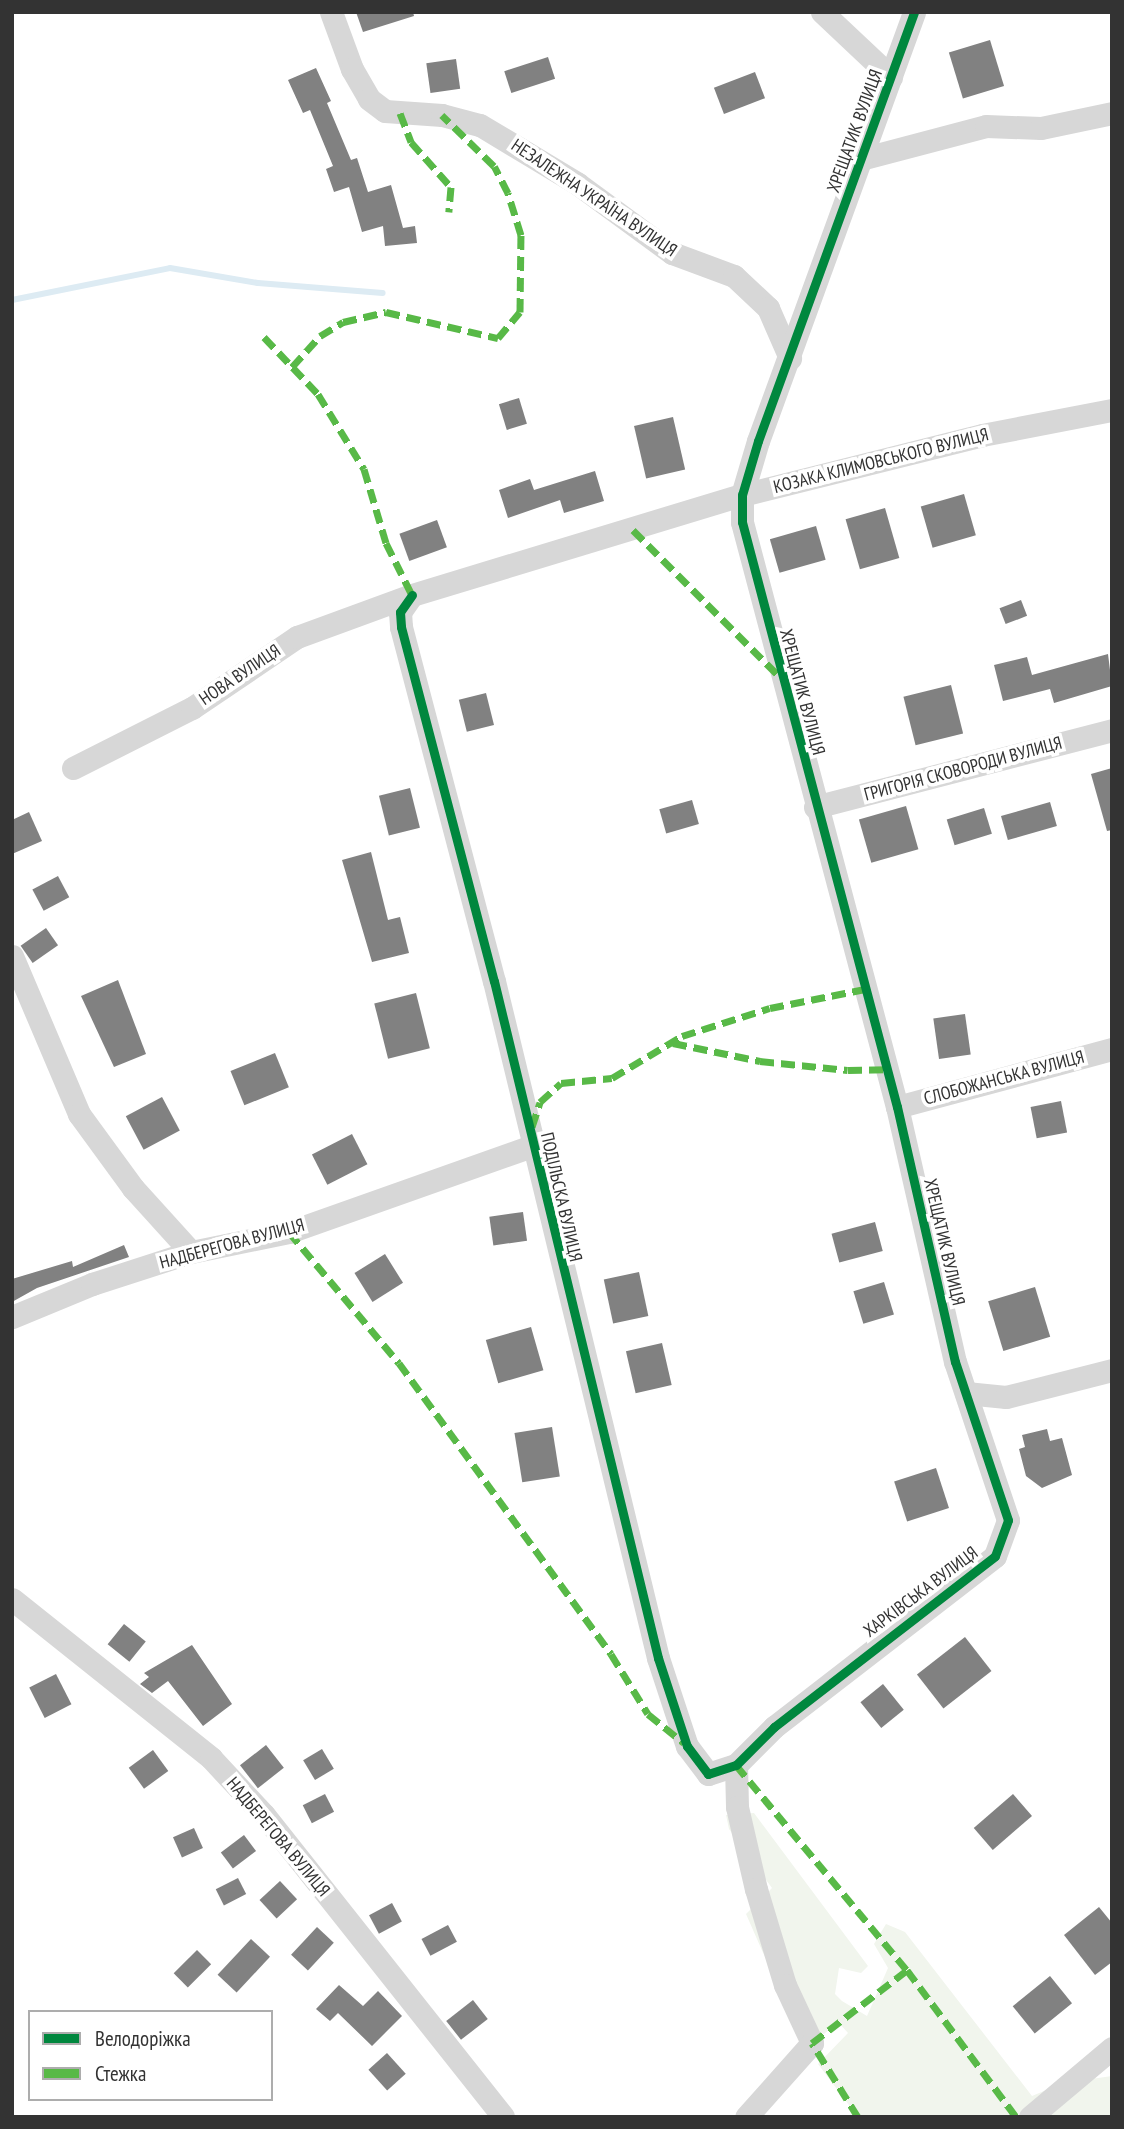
<!DOCTYPE html>
<html>
<head>
<meta charset="utf-8">
<style>
	body { margin:0 }
	#map { position:relative; width:1124px; height:2129px; overflow:hidden; background:#fff; font-family:"PT Sans Narrow",sans-serif }
	div>[style] { position:absolute }
	[style*='--x'] { left:calc(var(--x)*1px); top:calc(var(--y)*1px); width:calc(var(--w)*1px); rotate:calc(var(--a)*1deg) }
	.green>* { inset:0; background:#f1f5ed }
	.stream>* { height:6px; margin:-3px; padding:0 3px; transform-origin:3px; border-radius:3px; background:#ddebf3 }
	.building>* { inset:0; background:#818181; transform-origin:0 0 }
	.minor>* { height:23px; margin:-11.5px; padding:0 11.5px; transform-origin:11.5px; border-radius:11.5px; background:#d7d7d7 }
	.quiet>* { height:7px; margin-top:-3.5px; transform-origin:0; background:repeating-linear-gradient(90deg,#58b947 0 14px,transparent 0 21px) }
	.cycleway>* { height:9px; margin:-4.5px; padding:0 4.5px; transform-origin:4.5px; border-radius:4.5px; background:#00873e }
	span { translate:-50% -50%; white-space:nowrap; text-align:center; line-height:1.15; -webkit-text-stroke:7px #fff; paint-order:stroke }
	.street-label { font-size:18px; color:#333 }
	.frame { position:absolute; inset:0; border:14px solid #333; pointer-events:none }
	.legend { position:absolute; left:28px; top:2010px; width:245px; height:91px; box-sizing:border-box; background:#fff; border:2px solid #adadad; margin:0; padding:9px 12px; list-style:none; font-size:21px; color:#333 }
	.legend li { display:flex; align-items:center; gap:14px; height:35px }
	.legend b { width:35px; border:2px solid #adadad }
</style>
</head>
<body>
<div id="map">
	<div class="green">
		<div style="clip-path:polygon(754px 1813px,868px 1966px,861px 1973px,839px 1968px,835px 1994px,842px 2001px,867px 2016px,888px 1968px,874px 1944px,886px 1924px,905px 1932px,1032px 2096px,1063px 2083px,1112px 2076px,1112px 2117px,858px 2117px,818px 2064px,848px 2033px,838px 2022px,824px 2034px,794px 2023px,746px 1914px,772px 1888px,729px 1829px,726px 1815px)"></div>
	</div>
	<div class="stream">
		<div style="--x:12;--y:300;--w:161;--a:-11.4"></div>
		<div style="--x:170;--y:268;--w:89;--a:9.7"></div>
		<div style="--x:258;--y:283;--w:125;--a:4.6"></div>
	</div>
	<div class="building">
		<div style="clip-path:polygon(356px 12px,413px 12px,414px 16px,363px 32px)"></div>
		<div style="left:990px;top:40px;width:48px;height:43px;rotate:73deg"></div>
		<div style="left:548px;top:57px;width:23px;height:46px;rotate:72deg"></div>
		<div style="left:456px;top:59px;width:30px;height:30px;rotate:82deg"></div>
		<div style="clip-path:polygon(316px 68px,331px 101px,327px 103px,351px 160px,357px 158px,368px 192px,391px 185px,403px 228px,415px 226px,417px 243px,385px 246px,383px 226px,362px 232px,349px 187px,334px 192px,326px 169px,333px 166px,310px 110px,303px 113px,288px 80px)"></div>
		<div style="left:755px;top:72px;width:28px;height:44px;rotate:69deg"></div>
		<div style="left:519px;top:398px;width:27px;height:21px;rotate:73deg"></div>
		<div style="left:673px;top:417px;width:54px;height:40px;rotate:77deg"></div>
		<div style="clip-path:polygon(595px 471px,604px 501px,564px 513px,560px 500px,508px 518px,499px 490px,530px 479px,534px 490px)"></div>
		<div style="left:964px;top:494px;width:43px;height:45px;rotate:74deg"></div>
		<div style="left:885px;top:508px;width:52px;height:41px;rotate:74deg"></div>
		<div style="left:437px;top:520px;width:29px;height:40px;rotate:70deg"></div>
		<div style="left:816px;top:526px;width:35px;height:48px;rotate:74deg"></div>
		<div style="left:1021px;top:600px;width:17px;height:23px;rotate:69deg"></div>
		<div style="clip-path:polygon(1108px 654px,1112px 686px,1054px 703px,1050px 689px,1003px 701px,994px 665px,1027px 657px,1032px 675px)"></div>
		<div style="left:951px;top:685px;width:50px;height:49px;rotate:76deg"></div>
		<div style="left:486px;top:693px;width:33px;height:28px;rotate:76deg"></div>
		<div style="clip-path:polygon(1112px 768px,1112px 830px,1107px 831px,1091px 774px)"></div>
		<div style="left:410px;top:788px;width:41px;height:32px;rotate:76deg"></div>
		<div style="left:692px;top:800px;width:25px;height:34px;rotate:74deg"></div>
		<div style="left:1050px;top:802px;width:25px;height:51px;rotate:74deg"></div>
		<div style="left:906px;top:806px;width:45px;height:49px;rotate:74deg"></div>
		<div style="left:984px;top:808px;width:27px;height:39px;rotate:73deg"></div>
		<div style="clip-path:polygon(29px 812px,42px 841px,12px 854px,12px 820px)"></div>
		<div style="clip-path:polygon(371px 852px,388px 920px,400px 917px,409px 953px,372px 962px,342px 860px)"></div>
		<div style="left:58px;top:876px;width:24px;height:29px;rotate:62deg"></div>
		<div style="left:46px;top:928px;width:21px;height:31px;rotate:55deg"></div>
		<div style="clip-path:polygon(118px 980px,146px 1054px,114px 1067px,81px 996px)"></div>
		<div style="left:416px;top:993px;width:57px;height:43px;rotate:76deg"></div>
		<div style="left:965px;top:1014px;width:41px;height:32px;rotate:82deg"></div>
		<div style="left:275px;top:1053px;width:37px;height:48px;rotate:68deg"></div>
		<div style="left:162px;top:1097px;width:38px;height:41px;rotate:62deg"></div>
		<div style="left:1061px;top:1101px;width:32px;height:31px;rotate:79deg"></div>
		<div style="left:352px;top:1134px;width:34px;height:45px;rotate:63deg"></div>
		<div style="left:523px;top:1212px;width:29px;height:34px;rotate:82deg"></div>
		<div style="left:875px;top:1222px;width:30px;height:45px;rotate:75deg"></div>
		<div style="clip-path:polygon(124px 1245px,129px 1257px,37px 1288px,12px 1302px,12px 1279px,72px 1261px,73px 1267px)"></div>
		<div style="left:385px;top:1254px;width:34px;height:36px;rotate:58deg"></div>
		<div style="left:639px;top:1272px;width:45px;height:36px;rotate:78deg"></div>
		<div style="left:884px;top:1282px;width:34px;height:32px;rotate:73deg"></div>
		<div style="left:1035px;top:1287px;width:52px;height:49px;rotate:73deg"></div>
		<div style="left:531px;top:1327px;width:45px;height:47px;rotate:74deg"></div>
		<div style="left:662px;top:1343px;width:43px;height:37px;rotate:77deg"></div>
		<div style="left:552px;top:1427px;width:50px;height:38px;rotate:81deg"></div>
		<div style="clip-path:polygon(1047px 1429px,1050px 1441px,1062px 1438px,1072px 1475px,1042px 1488px,1026px 1476px,1019px 1449px,1025px 1447px,1022px 1435px)"></div>
		<div style="left:936px;top:1468px;width:42px;height:44px;rotate:72deg"></div>
		<div style="left:124px;top:1624px;width:28px;height:26px;rotate:39deg"></div>
		<div style="left:965px;top:1637px;width:43px;height:61px;rotate:52deg"></div>
		<div style="clip-path:polygon(192px 1645px,232px 1704px,203px 1726px,168px 1681px,152px 1693px,140px 1684px,149px 1677px,144px 1673px)"></div>
		<div style="left:56px;top:1674px;width:34px;height:30px;rotate:63deg"></div>
		<div style="left:883px;top:1684px;width:33px;height:29px;rotate:51deg"></div>
		<div style="left:266px;top:1745px;width:29px;height:33px;rotate:52deg"></div>
		<div style="left:322px;top:1749px;width:23px;height:22px;rotate:59deg"></div>
		<div style="left:153px;top:1750px;width:26px;height:30px;rotate:54deg"></div>
		<div style="left:325px;top:1794px;width:20px;height:25px;rotate:63deg"></div>
		<div style="left:1013px;top:1794px;width:29px;height:52px;rotate:49deg"></div>
		<div style="left:194px;top:1828px;width:22px;height:23px;rotate:66deg"></div>
		<div style="left:244px;top:1835px;width:20px;height:29px;rotate:53deg"></div>
		<div style="left:238px;top:1878px;width:18px;height:25px;rotate:63deg"></div>
		<div style="left:280px;top:1881px;width:25px;height:28px;rotate:47deg"></div>
		<div style="left:392px;top:1903px;width:21px;height:26px;rotate:62deg"></div>
		<div style="clip-path:polygon(1099px 1907px,1112px 1923px,1112px 1962px,1095px 1975px,1064px 1935px)"></div>
		<div style="left:448px;top:1925px;width:19px;height:30px;rotate:62deg"></div>
		<div style="left:317px;top:1927px;width:23px;height:38px;rotate:43deg"></div>
		<div style="left:251px;top:1939px;width:26px;height:49px;rotate:43deg"></div>
		<div style="left:197px;top:1950px;width:20px;height:33px;rotate:45deg"></div>
		<div style="left:1050px;top:1976px;width:35px;height:48px;rotate:51deg"></div>
		<div style="clip-path:polygon(339px 1985px,363px 2006px,378px 1991px,402px 2016px,372px 2046px,338px 2013px,330px 2021px,316px 2009px)"></div>
		<div style="left:473px;top:2000px;width:24px;height:34px;rotate:52deg"></div>
		<div style="left:387px;top:2053px;width:28px;height:25px;rotate:48deg"></div>
	</div>
	<div class="minor">
		<div style="--x:331;--y:12;--w:61;--a:69.8"></div>
		<div style="--x:352;--y:69;--w:34;--a:60"></div>
		<div style="--x:369;--y:99;--w:20;--a:37"></div>
		<div style="--x:385;--y:111;--w:57;--a:4"></div>
		<div style="--x:442;--y:115;--w:39;--a:15"></div>
		<div style="--x:480;--y:125;--w:114;--a:31"></div>
		<div style="--x:578;--y:184;--w:117;--a:36.3"></div>
		<div style="--x:672;--y:253;--w:66;--a:20.4"></div>
		<div style="--x:734;--y:276;--w:47;--a:43.3"></div>
		<div style="--x:768;--y:308;--w:55;--a:66.3"></div>
		<div style="--x:822;--y:12;--w:95;--a:43.3"></div>
		<div style="--x:861;--y:159;--w:129;--a:-14.8"></div>
		<div style="--x:986;--y:126;--w:55;--a:2.1"></div>
		<div style="--x:1041;--y:128;--w:73;--a:-11.9"></div>
		<div style="--x:412;--y:595;--w:21;--a:125"></div>
		<div style="--x:400;--y:612;--w:15;--a:86"></div>
		<div style="--x:401;--y:627;--w:366;--a:75.3"></div>
		<div style="--x:494;--y:981;--w:697;--a:76.38"></div>
		<div style="--x:658;--y:1658;--w:93;--a:71.8"></div>
		<div style="--x:687;--y:1746;--w:35;--a:53"></div>
		<div style="--x:708;--y:1774;--w:29;--a:-18"></div>
		<div style="--x:736;--y:1765;--w:54;--a:-45"></div>
		<div style="--x:774;--y:1727;--w:279;--a:-37.7"></div>
		<div style="--x:995;--y:1556;--w:38;--a:-70"></div>
		<div style="--x:1008;--y:1520;--w:167;--a:-108.5"></div>
		<div style="--x:955;--y:1362;--w:262;--a:-102.8"></div>
		<div style="--x:897;--y:1107;--w:605;--a:-104.84"></div>
		<div style="--x:742;--y:522;--w:27;--a:-90"></div>
		<div style="--x:742;--y:495;--w:56;--a:-73.5"></div>
		<div style="--x:758;--y:441;--w:456;--a:-70"></div>
		<div style="--x:73;--y:768;--w:133;--a:-26.8"></div>
		<div style="--x:192;--y:708;--w:127;--a:-34.1"></div>
		<div style="--x:297;--y:637;--w:122;--a:-20.1"></div>
		<div style="--x:412;--y:595;--w:345;--a:-16.9"></div>
		<div style="--x:742;--y:495;--w:247;--a:-14"></div>
		<div style="--x:982;--y:435;--w:132;--a:-10.9"></div>
		<div style="--x:815;--y:807;--w:307;--a:-14.5"></div>
		<div style="--x:12;--y:956;--w:172;--a:67"></div>
		<div style="--x:79;--y:1114;--w:92;--a:53.9"></div>
		<div style="--x:133;--y:1188;--w:86;--a:47.8"></div>
		<div style="--x:897;--y:1107;--w:223;--a:-15.1"></div>
		<div style="--x:12;--y:1317;--w:87;--a:-22.4"></div>
		<div style="--x:92;--y:1284;--w:104;--a:-17.9"></div>
		<div style="--x:191;--y:1252;--w:100;--a:-11.5"></div>
		<div style="--x:289;--y:1232;--w:258;--a:-19.5"></div>
		<div style="--x:966;--y:1393;--w:40;--a:5.7"></div>
		<div style="--x:1006;--y:1397;--w:109;--a:-14.3"></div>
		<div style="--x:12;--y:1599;--w:255;--a:38.6"></div>
		<div style="--x:211;--y:1758;--w:78;--a:47.1"></div>
		<div style="--x:264;--y:1815;--w:385;--a:51.6"></div>
		<div style="--x:736;--y:1765;--w:42;--a:88.6"></div>
		<div style="--x:737;--y:1807;--w:84;--a:77"></div>
		<div style="--x:756;--y:1889;--w:100;--a:73.2"></div>
		<div style="--x:785;--y:1985;--w:64;--a:65"></div>
		<div style="--x:812;--y:2043;--w:99;--a:131.7"></div>
		<div style="--x:1030;--y:2117;--w:107;--a:-40.1"></div>
	</div>
	<div class="quiet">
		<div style="--x:400;--y:113;--w:31;--a:69"></div>
		<div style="--x:411;--y:142;--w:60;--a:48.4"></div>
		<div style="--x:451;--y:187;--w:25;--a:95"></div>
		<div style="--x:264;--y:337;--w:79;--a:46.5"></div>
		<div style="--x:318;--y:394;--w:88;--a:58.5"></div>
		<div style="--x:364;--y:469;--w:77;--a:73.4"></div>
		<div style="--x:386;--y:543;--w:58;--a:63.4"></div>
		<div style="--x:292;--y:367;--w:42;--a:-47.9"></div>
		<div style="--x:320;--y:336;--w:27;--a:-31"></div>
		<div style="--x:343;--y:322;--w:44;--a:-13.1"></div>
		<div style="--x:386;--y:312;--w:115;--a:13.1"></div>
		<div style="--x:498;--y:338;--w:34;--a:-50"></div>
		<div style="--x:520;--y:312;--w:77;--a:-89.3"></div>
		<div style="--x:521;--y:235;--w:44;--a:-107.2"></div>
		<div style="--x:508;--y:193;--w:30;--a:-117"></div>
		<div style="--x:494;--y:166;--w:73;--a:-135.6"></div>
		<div style="--x:633;--y:530;--w:209;--a:45"></div>
		<div style="--x:673;--y:1043;--w:89;--a:11.7"></div>
		<div style="--x:760;--y:1061;--w:88;--a:5.8"></div>
		<div style="--x:848;--y:1070;--w:39;--a:-1"></div>
		<div style="--x:532;--y:1127;--w:26;--a:-72"></div>
		<div style="--x:540;--y:1102;--w:28;--a:-42"></div>
		<div style="--x:561;--y:1083;--w:51;--a:-5.6"></div>
		<div style="--x:612;--y:1078;--w:82;--a:-31"></div>
		<div style="--x:682;--y:1036;--w:92;--a:-17.7"></div>
		<div style="--x:770;--y:1008;--w:97;--a:-11.3"></div>
		<div style="--x:289;--y:1232;--w:171;--a:50"></div>
		<div style="--x:399;--y:1363;--w:360;--a:53.9"></div>
		<div style="--x:611;--y:1654;--w:70;--a:58.3"></div>
		<div style="--x:648;--y:1714;--w:46;--a:38.9"></div>
		<div style="--x:736;--y:1765;--w:267;--a:50.2"></div>
		<div style="--x:907;--y:1970;--w:183;--a:53.4"></div>
		<div style="--x:858;--y:2117;--w:87;--a:-121.9"></div>
		<div style="--x:812;--y:2043;--w:120;--a:-37.5"></div>
	</div>
	<div class="cycleway">
		<div style="--x:412;--y:595;--w:21;--a:125"></div>
		<div style="--x:400;--y:612;--w:15;--a:86"></div>
		<div style="--x:401;--y:627;--w:366;--a:75.3"></div>
		<div style="--x:494;--y:981;--w:697;--a:76.38"></div>
		<div style="--x:658;--y:1658;--w:93;--a:71.8"></div>
		<div style="--x:687;--y:1746;--w:35;--a:53"></div>
		<div style="--x:708;--y:1774;--w:29;--a:-18"></div>
		<div style="--x:736;--y:1765;--w:54;--a:-45"></div>
		<div style="--x:774;--y:1727;--w:279;--a:-37.7"></div>
		<div style="--x:995;--y:1556;--w:38;--a:-70"></div>
		<div style="--x:1008;--y:1520;--w:167;--a:-108.5"></div>
		<div style="--x:955;--y:1362;--w:262;--a:-102.8"></div>
		<div style="--x:897;--y:1107;--w:605;--a:-104.84"></div>
		<div style="--x:742;--y:522;--w:27;--a:-90"></div>
		<div style="--x:742;--y:495;--w:56;--a:-73.5"></div>
		<div style="--x:758;--y:441;--w:456;--a:-70"></div>
	</div>
	<div class="street-label">
		<span style="left:855px;top:131px;rotate:-70deg">ХРЕЩАТИК ВУЛИЦЯ</span>
		<span style="left:594px;top:198px;rotate:34deg">НЕЗАЛЕЖНА УКРАЇНА ВУЛИЦЯ</span>
		<span style="left:881px;top:461px;rotate:-14deg">КОЗАКА КЛИМОВСЬКОГО ВУЛИЦЯ</span>
		<span style="left:240px;top:675px;rotate:-34deg">НОВА ВУЛИЦЯ</span>
		<span style="left:802px;top:692px;rotate:75deg">ХРЕЩАТИК ВУЛИЦЯ</span>
		<span style="left:963px;top:769px;rotate:-15deg">ГРИГОРІЯ СКОВОРОДИ ВУЛИЦЯ</span>
		<span style="left:1004px;top:1078px;rotate:-15deg">СЛОБОЖАНСЬКА ВУЛИЦЯ</span>
		<span style="left:561px;top:1197px;rotate:77deg">ПОДІЛЬСКА ВУЛИЦЯ</span>
		<span style="left:944px;top:1242px;rotate:77deg">ХРЕЩАТИК ВУЛИЦЯ</span>
		<span style="left:232px;top:1244px;rotate:-15deg">НАДБЕРЕГОВА ВУЛИЦЯ</span>
		<span style="left:921px;top:1592px;rotate:-37deg">ХАРКІВСЬКА ВУЛИЦЯ</span>
		<span style="left:278px;top:1837px;rotate:50deg">НАДБЕРЕГОВА ВУЛИЦЯ</span>
	</div>
	<div class="frame"></div>
	<ul class="legend">
	<li><b style="height:9px;background:#00873e"></b>Велодоріжка</li>
	<li><b style="height:9px;background:#58b947"></b>Стежка</li>
	</ul>
</div>
</body>
</html>
